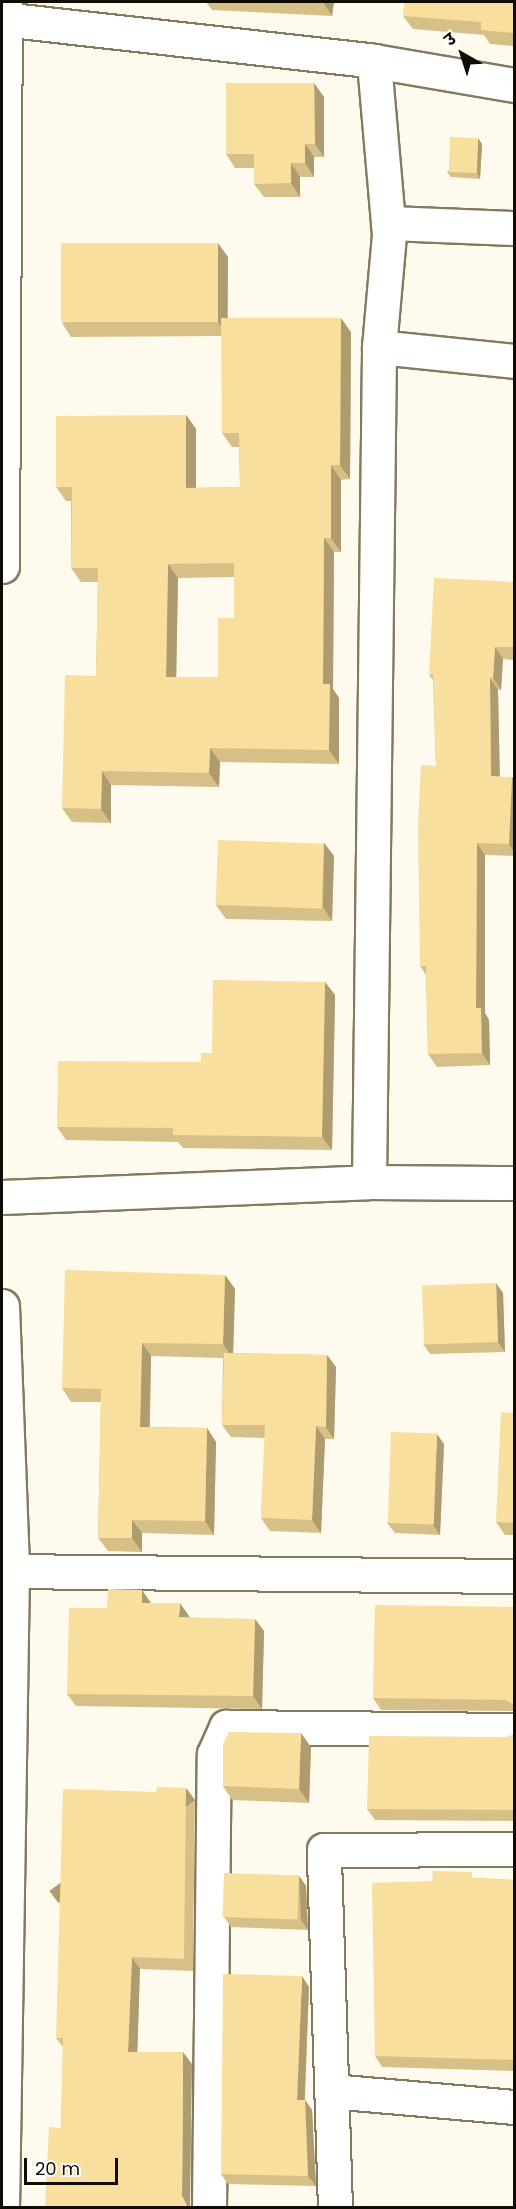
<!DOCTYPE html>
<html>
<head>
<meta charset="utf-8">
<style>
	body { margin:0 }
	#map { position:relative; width:516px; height:2209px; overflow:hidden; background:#fffaee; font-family:Poppins,"Noto Sans Devanagari",sans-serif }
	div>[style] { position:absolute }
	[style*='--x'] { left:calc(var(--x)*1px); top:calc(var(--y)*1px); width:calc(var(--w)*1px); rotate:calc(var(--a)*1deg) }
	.roads { filter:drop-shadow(2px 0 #847a60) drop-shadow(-2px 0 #847a60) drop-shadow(0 2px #847a60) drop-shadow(0 -2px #847a60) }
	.minor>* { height:33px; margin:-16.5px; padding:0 16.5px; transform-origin:16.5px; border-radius:16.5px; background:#fff }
	.tertiary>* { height:33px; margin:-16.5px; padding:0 16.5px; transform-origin:16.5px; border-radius:16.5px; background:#fff }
	.wall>* { inset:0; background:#d6c087 }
	.shaded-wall>* { inset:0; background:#ae9c6e; transform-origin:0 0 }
	.building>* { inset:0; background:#f9df9d; transform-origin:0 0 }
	span { translate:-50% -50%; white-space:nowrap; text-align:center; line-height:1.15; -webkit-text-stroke:5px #fff; paint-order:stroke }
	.frame { position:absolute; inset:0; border:3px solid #100c04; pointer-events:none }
	.north { position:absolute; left:432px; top:24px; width:60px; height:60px; -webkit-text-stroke:4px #fff; paint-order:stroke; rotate:321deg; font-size:16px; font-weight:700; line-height:24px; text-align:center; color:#100c04 }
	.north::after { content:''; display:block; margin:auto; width:21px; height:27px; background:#100c04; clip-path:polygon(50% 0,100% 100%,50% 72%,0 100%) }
	.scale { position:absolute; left:24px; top:2158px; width:94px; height:27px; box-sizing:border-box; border:3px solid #100c04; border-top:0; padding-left:8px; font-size:18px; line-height:21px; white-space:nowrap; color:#100c04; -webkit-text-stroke:4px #fff; paint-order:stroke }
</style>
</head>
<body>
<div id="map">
	<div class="roads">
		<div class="minor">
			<div style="--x:2;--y:19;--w:374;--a:6.4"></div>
			<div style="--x:374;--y:61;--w:142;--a:9.7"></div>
			<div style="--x:388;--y:223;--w:126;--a:2.3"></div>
			<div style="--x:379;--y:347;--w:136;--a:5.9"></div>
			<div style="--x:2;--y:566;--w:564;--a:-89.7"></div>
			<div style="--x:369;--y:1182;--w:835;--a:-89.31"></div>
			<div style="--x:379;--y:347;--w:113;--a:-84.9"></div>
			<div style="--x:389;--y:234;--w:174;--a:-95"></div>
			<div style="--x:2;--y:1306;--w:265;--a:87.8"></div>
			<div style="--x:12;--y:1571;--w:637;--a:90.9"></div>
			<div style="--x:2;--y:1571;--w:512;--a:0.56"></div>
			<div style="--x:331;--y:2091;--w:184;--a:5"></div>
			<div style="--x:209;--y:2208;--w:454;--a:-89.4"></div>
			<div style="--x:214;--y:1754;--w:30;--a:-66"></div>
			<div style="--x:226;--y:1727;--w:288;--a:0.6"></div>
			<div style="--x:335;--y:2208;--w:358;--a:-91.8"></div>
			<div style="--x:324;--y:1850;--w:190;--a:-0.3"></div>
		</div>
		<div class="tertiary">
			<div style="--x:2;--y:1197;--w:367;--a:-2.3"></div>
			<div style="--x:369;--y:1182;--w:145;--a:0.4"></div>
		</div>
	</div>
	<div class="wall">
		<div style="clip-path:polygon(206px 2px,334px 2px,332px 16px,212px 10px)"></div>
		<div style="clip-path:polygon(514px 2px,514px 46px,490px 44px,484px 35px,413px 29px,403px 16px)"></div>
		<div style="clip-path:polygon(324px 97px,324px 157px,314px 157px,314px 177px,300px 177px,300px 197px,264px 197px,254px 184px,254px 168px,235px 168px,226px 154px)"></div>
		<div style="clip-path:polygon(482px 144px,480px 179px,451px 177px,447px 172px)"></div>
		<div style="clip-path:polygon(evenodd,228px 257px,228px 318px,351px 332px,350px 479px,341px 480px,341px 552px,334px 552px,333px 689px,339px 698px,339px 764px,220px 762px,219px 787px,111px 785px,111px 823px,72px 822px,62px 808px,96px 676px,98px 582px,81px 582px,71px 568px,71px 501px,66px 501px,56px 487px,186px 415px,196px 429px,196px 488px,240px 487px,239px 447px,232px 447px,222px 433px,222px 336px,71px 337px,62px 323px,228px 257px,234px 577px,234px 618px,218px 677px,176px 677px,178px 578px,234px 577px)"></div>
		<div style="clip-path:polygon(514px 582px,514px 660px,503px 659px,501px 690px,498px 690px,500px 777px,512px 777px,514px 780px,514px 856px,485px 855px,485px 1013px,489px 1020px,490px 1065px,437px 1067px,428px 1054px,426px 975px,420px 966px,436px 766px,433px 680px,429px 675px)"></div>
		<div style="clip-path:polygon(324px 843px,334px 856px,332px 921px,226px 919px,216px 905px)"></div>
		<div style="clip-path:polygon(325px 982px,335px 995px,332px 1150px,183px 1148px,178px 1142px,66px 1140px,57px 1127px,201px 1062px,212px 1053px)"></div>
		<div style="clip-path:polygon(225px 1275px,235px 1289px,233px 1353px,327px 1355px,336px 1367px,334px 1439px,325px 1439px,321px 1533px,270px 1531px,261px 1518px,265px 1438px,231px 1437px,222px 1425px,223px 1358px,151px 1356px,150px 1427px,207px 1428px,216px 1442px,214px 1535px,142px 1533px,142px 1552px,108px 1551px,98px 1538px,101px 1402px,71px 1402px,62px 1388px)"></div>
		<div style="clip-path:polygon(503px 1293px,505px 1352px,430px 1354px,423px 1344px)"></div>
		<div style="clip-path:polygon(514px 1413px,514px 1535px,505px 1535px,496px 1522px)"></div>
		<div style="clip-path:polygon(444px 1444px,440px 1535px,395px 1533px,387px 1523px)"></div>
		<div style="clip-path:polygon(151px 1603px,189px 1616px,189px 1617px,264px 1631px,262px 1709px,76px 1706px,67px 1694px,107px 1608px)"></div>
		<div style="clip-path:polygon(514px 1607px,514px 1711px,381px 1710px,373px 1698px)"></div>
		<div style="clip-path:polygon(514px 1735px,514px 1821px,375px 1820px,367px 1809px,506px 1737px)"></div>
		<div style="clip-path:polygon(311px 1747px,309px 1803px,232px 1800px,223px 1786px)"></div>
		<div style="clip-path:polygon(186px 1788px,195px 1800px,193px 1971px,140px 1969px,137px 2052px,192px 2064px,61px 2128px,63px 2047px,56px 2038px,156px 1792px)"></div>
		<div style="clip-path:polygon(299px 1876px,306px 1886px,308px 1930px,231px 1927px,224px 1917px)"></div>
		<div style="clip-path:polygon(476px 1878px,514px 1880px,514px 2071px,382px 2067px,375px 2056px,432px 1881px)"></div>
		<div style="clip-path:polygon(309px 1987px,305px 2100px,312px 2110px,316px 2186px,228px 2184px,221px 2174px)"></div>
	</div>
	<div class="shaded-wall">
		<div style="clip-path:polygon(323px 2px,334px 2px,332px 16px)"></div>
		<div style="clip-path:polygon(314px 83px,324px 97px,324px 157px,315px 144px)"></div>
		<div style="clip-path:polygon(478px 138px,482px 144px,480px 179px,477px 173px)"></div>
		<div style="clip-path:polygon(305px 144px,314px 157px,314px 177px,305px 163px)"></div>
		<div style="clip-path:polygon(291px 163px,300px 177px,300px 197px,291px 183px)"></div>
		<div style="clip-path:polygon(218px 243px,228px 257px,227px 336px,218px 322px)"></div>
		<div style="clip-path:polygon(341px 318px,351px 332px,350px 479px,340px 465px)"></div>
		<div style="clip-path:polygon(186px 415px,196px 429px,196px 502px,186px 488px)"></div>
		<div style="clip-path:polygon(331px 465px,341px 480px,341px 552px,331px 538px)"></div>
		<div style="clip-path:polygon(324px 538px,334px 552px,333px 689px,339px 698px,339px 764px,329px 750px,323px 684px)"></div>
		<div style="clip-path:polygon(168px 564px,178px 578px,176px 691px,166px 677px)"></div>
		<div style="clip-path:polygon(495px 647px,503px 659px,501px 690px,493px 678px)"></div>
		<div style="clip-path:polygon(490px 678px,498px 690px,500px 789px,491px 776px)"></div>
		<div style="clip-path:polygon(210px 748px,220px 762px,219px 787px,209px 773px)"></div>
		<div style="clip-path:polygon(102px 771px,111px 785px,111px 823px,101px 809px)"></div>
		<div style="clip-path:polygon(512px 777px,514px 780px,514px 852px,509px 844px)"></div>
		<div style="clip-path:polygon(324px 843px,334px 856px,332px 921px,323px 907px)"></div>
		<div style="clip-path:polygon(477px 843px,485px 855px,485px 1013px,489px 1020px,490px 1065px,482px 1053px,476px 1008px)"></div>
		<div style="clip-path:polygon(325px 982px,335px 995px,332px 1150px,322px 1137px)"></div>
		<div style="clip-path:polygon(225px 1275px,235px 1289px,233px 1358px,223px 1344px)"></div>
		<div style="clip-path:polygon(496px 1283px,503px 1293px,505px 1352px,498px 1342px)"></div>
		<div style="clip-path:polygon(142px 1343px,151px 1356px,149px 1441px,140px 1427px)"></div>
		<div style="clip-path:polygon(327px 1355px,336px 1367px,334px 1439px,326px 1427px)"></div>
		<div style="clip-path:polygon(316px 1426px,325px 1439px,321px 1533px,312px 1520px)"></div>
		<div style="clip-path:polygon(207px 1428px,216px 1442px,214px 1535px,205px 1521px)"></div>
		<div style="clip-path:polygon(437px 1434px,444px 1444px,440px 1535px,433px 1525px)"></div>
		<div style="clip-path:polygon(132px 1520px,142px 1533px,142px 1552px,132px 1538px)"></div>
		<div style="clip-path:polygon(142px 1590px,151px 1603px,142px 1603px)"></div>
		<div style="clip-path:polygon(180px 1603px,189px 1616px,188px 1630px,179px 1617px)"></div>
		<div style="clip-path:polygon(255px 1619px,264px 1631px,262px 1709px,253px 1696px)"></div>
		<div style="clip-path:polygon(301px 1733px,311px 1747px,309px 1803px,299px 1789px)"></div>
		<div style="left:186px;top:1788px;width:15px;height:171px;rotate:53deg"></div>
		<div style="clip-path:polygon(299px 1876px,306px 1886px,308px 1930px,301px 1920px)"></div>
		<div style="clip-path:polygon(132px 1957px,140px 1969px,137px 2064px,128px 2052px)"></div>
		<div style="clip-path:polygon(302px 1976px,309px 1987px,304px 2110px,297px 2100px)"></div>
		<div style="clip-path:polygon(183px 2052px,192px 2064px,190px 2208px,188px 2208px,182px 2196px)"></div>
		<div style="clip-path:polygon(305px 2100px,312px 2110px,316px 2186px,308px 2176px)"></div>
	</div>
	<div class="building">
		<div style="clip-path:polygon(404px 2px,514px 2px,514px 33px,481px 30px,481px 22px,403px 16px)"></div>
		<div style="clip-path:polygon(226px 83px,314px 83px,315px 144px,305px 144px,305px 163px,291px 163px,291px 183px,254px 184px,254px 154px,226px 154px)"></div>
		<div style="left:450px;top:137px;width:28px;height:35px;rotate:2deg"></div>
		<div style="left:218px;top:243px;width:79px;height:157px;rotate:90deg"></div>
		<div style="clip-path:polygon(evenodd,221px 318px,341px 318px,340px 465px,331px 465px,331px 538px,324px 538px,323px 684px,330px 684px,329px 750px,210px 748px,209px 773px,102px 771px,101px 809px,62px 808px,65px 675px,96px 676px,98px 568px,71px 568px,72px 487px,56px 487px,56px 416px,186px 415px,186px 488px,240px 487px,239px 433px,222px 433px,221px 318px,234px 563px,234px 618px,218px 618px,218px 677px,166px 677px,168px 564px,234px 563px)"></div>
		<div style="clip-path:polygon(434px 578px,514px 582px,514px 647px,495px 647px,493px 678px,490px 678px,491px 776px,512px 777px,509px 844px,477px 843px,476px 1008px,481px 1008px,482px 1053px,428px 1054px,426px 966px,420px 966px,418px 825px,421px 765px,436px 766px,433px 675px,429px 675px)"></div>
		<div style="left:218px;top:840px;width:106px;height:65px;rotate:2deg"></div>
		<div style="clip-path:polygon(213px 980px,325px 982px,322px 1137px,173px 1135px,173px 1128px,57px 1127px,58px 1061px,201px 1062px,201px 1053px,212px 1053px)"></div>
		<div style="clip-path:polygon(65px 1270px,225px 1275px,223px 1344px,142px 1343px,140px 1427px,207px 1428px,205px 1521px,132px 1520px,132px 1538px,98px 1538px,101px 1389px,62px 1388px)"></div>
		<div style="left:496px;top:1283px;width:59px;height:74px;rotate:88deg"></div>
		<div style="clip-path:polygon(224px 1353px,327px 1355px,326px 1427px,316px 1426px,312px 1520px,261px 1518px,265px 1425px,222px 1425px)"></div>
		<div style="clip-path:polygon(501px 1412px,514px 1413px,514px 1523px,496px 1522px)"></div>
		<div style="left:391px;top:1432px;width:46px;height:91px;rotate:2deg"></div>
		<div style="clip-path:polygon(108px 1589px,142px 1590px,142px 1603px,180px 1603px,179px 1617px,255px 1619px,253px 1696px,67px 1694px,69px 1608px,107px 1608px)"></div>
		<div style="clip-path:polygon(375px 1605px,514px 1607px,514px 1705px,506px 1700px,373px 1698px)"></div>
		<div style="clip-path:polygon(229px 1732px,301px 1733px,299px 1789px,223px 1786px,223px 1744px)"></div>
		<div style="clip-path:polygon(514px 1735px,514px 1810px,367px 1809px,369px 1736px,506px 1737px)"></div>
		<div style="clip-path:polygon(157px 1787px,186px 1788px,184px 1959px,132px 1957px,128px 2052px,183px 2052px,182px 2196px,188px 2208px,45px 2208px,49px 2127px,61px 2128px,63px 2038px,56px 2038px,63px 1789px,156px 1792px)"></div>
		<div style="clip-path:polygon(433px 1871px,472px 1872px,472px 1878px,514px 1880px,514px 2060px,375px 2056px,372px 1883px,432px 1881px)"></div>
		<div style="left:224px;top:1873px;width:75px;height:44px;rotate:2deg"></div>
		<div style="clip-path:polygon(223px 1974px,302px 1976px,297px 2100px,305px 2100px,308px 2176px,221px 2174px)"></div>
	</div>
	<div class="frame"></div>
	<div class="north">उ</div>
	<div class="scale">20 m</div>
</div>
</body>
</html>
